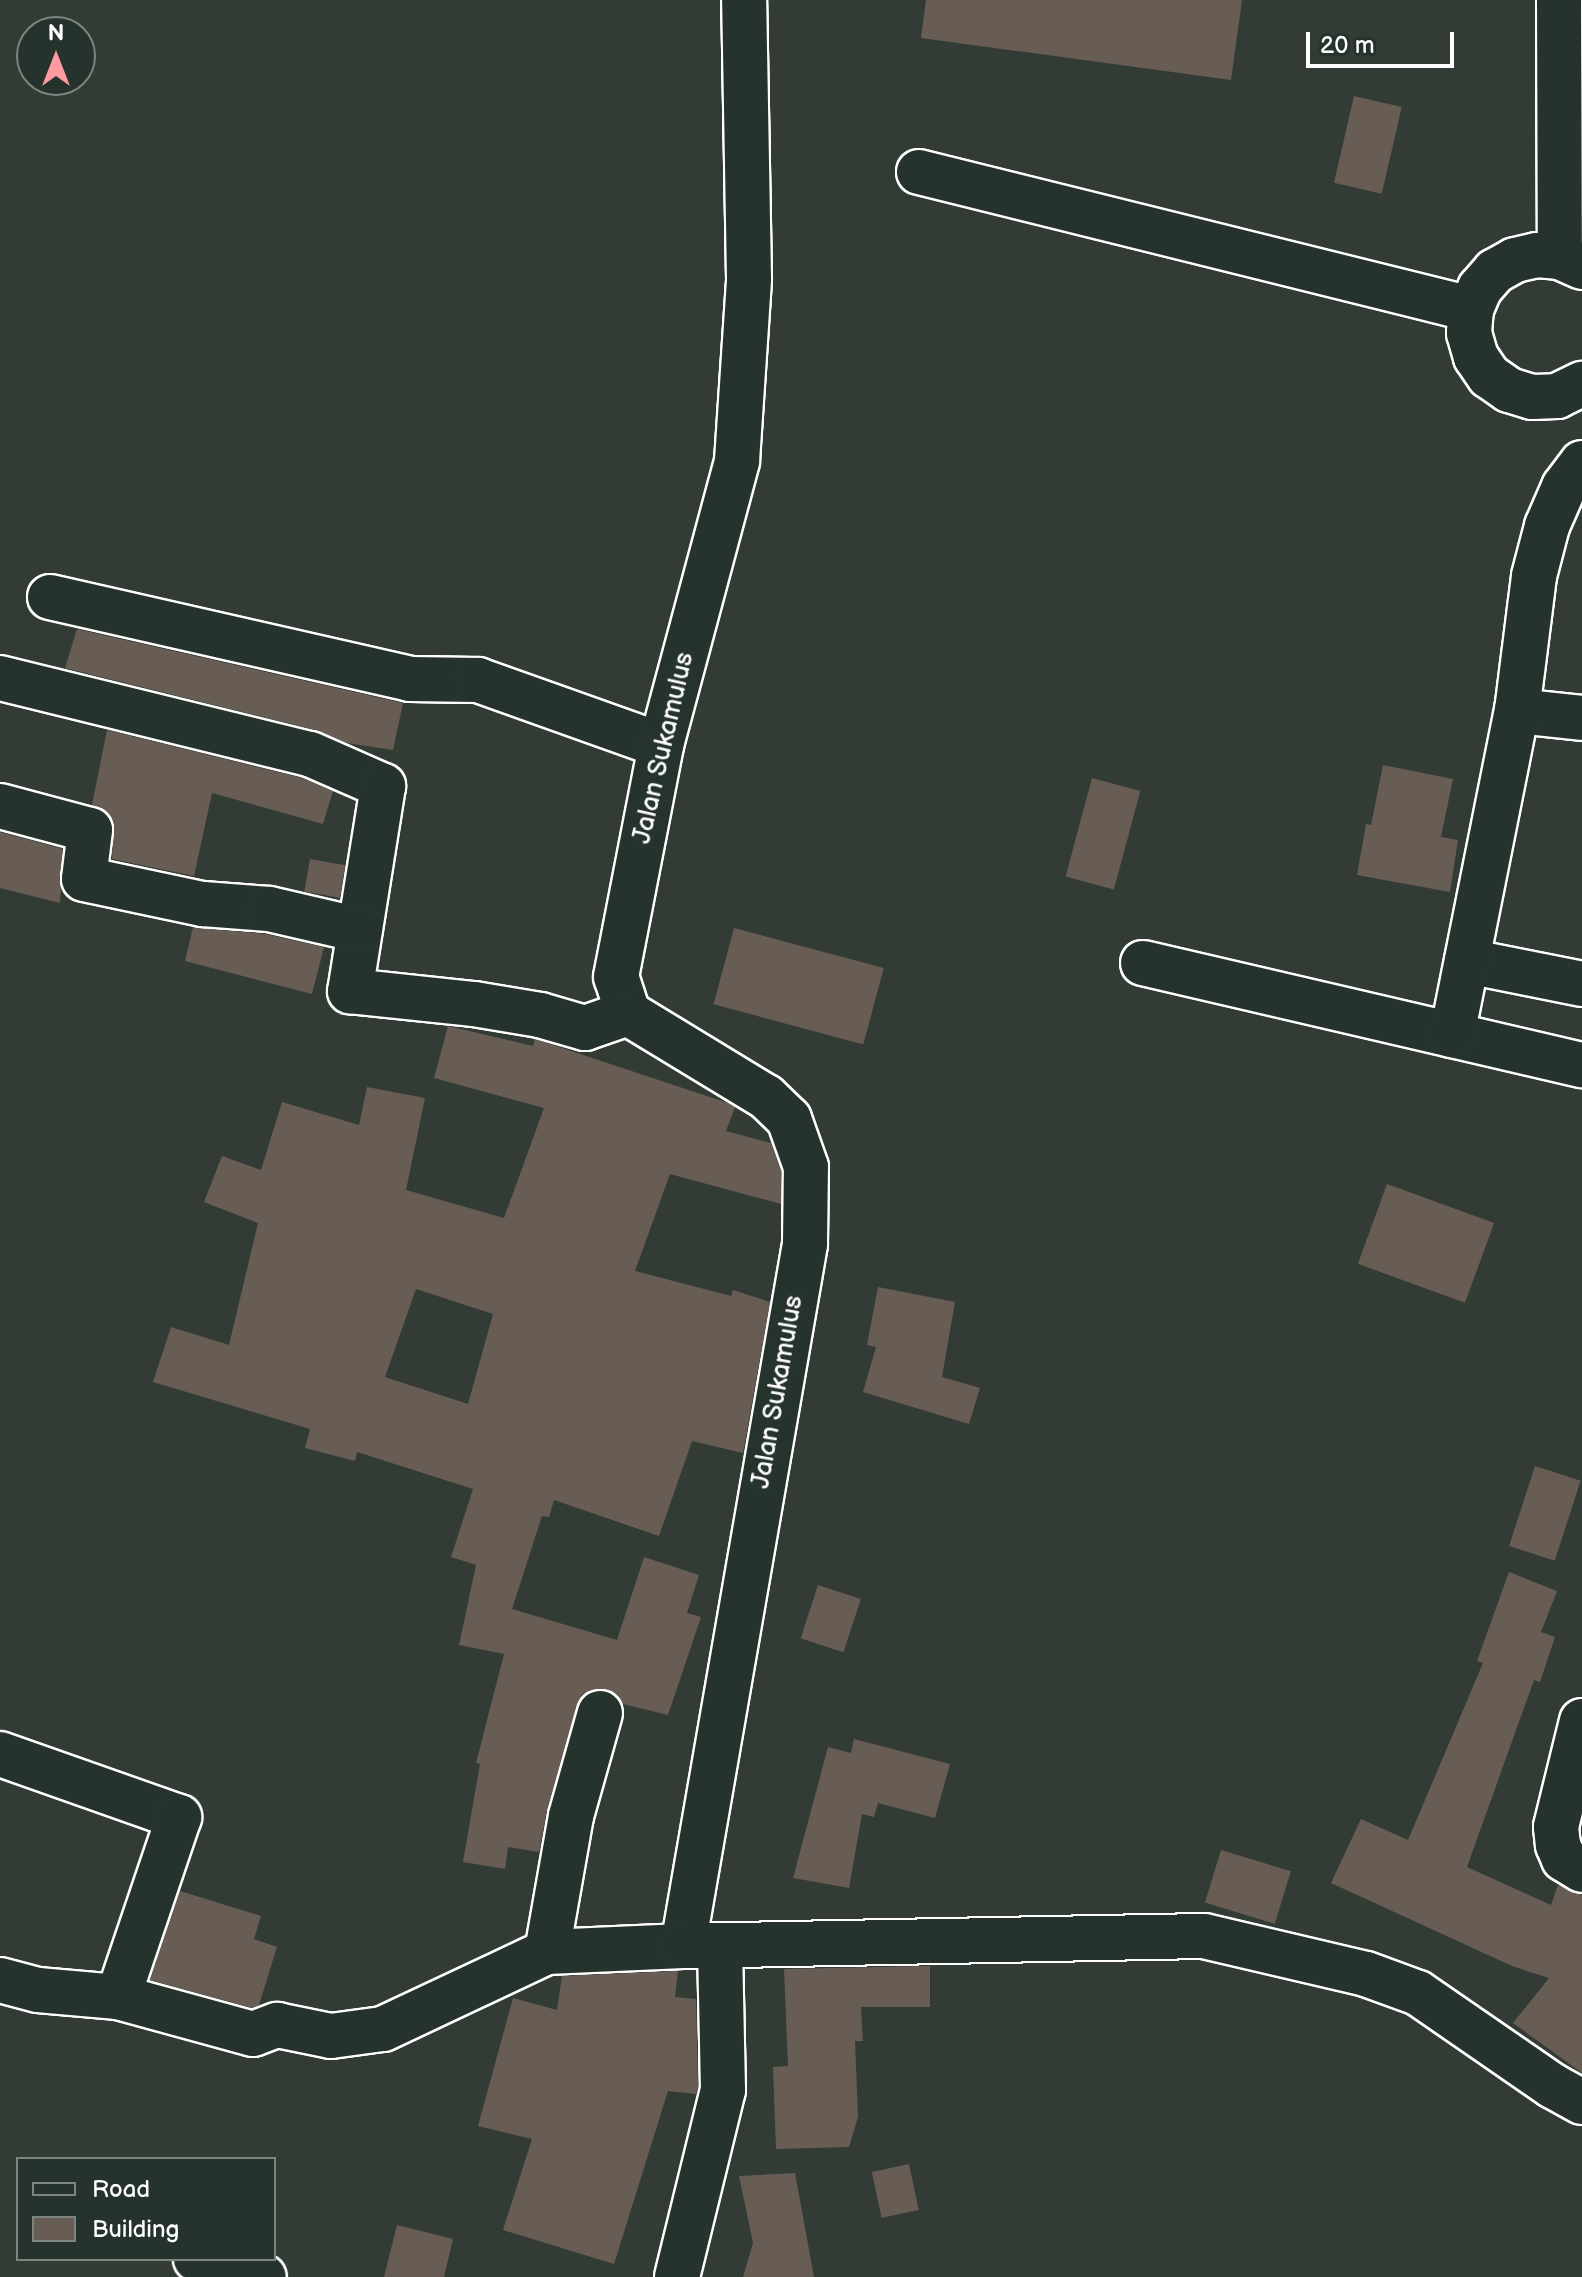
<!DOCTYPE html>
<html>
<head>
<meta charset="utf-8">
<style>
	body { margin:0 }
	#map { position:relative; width:1582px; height:2277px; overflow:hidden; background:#333b35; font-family:"Balsamiq Sans",sans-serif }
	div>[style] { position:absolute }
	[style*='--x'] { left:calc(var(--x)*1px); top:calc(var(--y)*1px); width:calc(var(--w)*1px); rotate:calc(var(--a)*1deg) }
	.building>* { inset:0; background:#685d55; transform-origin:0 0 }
	.roads { filter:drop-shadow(2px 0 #fff) drop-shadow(-2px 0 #fff) drop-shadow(0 2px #fff) drop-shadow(0 -2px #fff) }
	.minor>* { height:44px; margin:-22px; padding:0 22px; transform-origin:22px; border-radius:22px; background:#26332d }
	span { translate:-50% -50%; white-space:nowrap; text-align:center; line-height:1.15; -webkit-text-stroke:8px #26332d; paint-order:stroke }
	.street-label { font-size:26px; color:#fff }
	.legend { position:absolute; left:16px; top:2157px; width:260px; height:104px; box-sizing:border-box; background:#26332d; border:2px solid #7d8581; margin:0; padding:10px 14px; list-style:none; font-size:24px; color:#fff }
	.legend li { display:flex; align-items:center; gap:16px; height:40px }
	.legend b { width:40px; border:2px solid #7d8581 }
	.north { position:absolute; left:16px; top:16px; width:80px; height:80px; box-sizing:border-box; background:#26332d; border:2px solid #7d8581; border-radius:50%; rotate:0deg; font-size:22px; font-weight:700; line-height:32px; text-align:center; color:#fff }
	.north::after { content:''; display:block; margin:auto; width:28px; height:36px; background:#ff9aa2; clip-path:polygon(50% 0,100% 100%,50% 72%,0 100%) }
	.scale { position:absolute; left:1306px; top:32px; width:148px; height:36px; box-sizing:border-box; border:4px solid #fff; border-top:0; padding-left:10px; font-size:24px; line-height:28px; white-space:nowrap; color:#fff; -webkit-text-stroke:6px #26332d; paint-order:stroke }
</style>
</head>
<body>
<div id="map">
	<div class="building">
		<div style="clip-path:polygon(926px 0,1242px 0,1231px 80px,921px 38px)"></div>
		<div style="left:1354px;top:96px;width:49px;height:89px;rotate:13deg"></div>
		<div style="clip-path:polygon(77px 629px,403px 703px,393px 750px,347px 743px,316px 730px,65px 668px)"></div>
		<div style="clip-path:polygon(107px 730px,302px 778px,333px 791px,323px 824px,212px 793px,194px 876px,112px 859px,114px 822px,106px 811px,92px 805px)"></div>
		<div style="clip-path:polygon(1383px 765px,1453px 779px,1441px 837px,1458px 840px,1450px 892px,1357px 875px,1366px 824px,1371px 825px)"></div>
		<div style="left:1092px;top:778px;width:50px;height:102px;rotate:15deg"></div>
		<div style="clip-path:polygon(0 832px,63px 849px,60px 903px,0 888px)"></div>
		<div style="left:310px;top:859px;width:36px;height:33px;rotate:10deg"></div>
		<div style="clip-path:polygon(193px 927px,265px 934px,324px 947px,312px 994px,185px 961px)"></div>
		<div style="left:734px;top:928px;width:155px;height:79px;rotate:15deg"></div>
		<div style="clip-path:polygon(evenodd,448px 1026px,533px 1046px,535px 1039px,728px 1103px,735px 1107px,726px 1131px,771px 1143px,781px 1171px,781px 1204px,670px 1174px,635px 1271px,731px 1296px,733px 1290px,770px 1302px,743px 1453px,692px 1441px,659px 1536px,554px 1500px,549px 1517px,542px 1516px,512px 1609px,617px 1640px,644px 1557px,699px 1575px,687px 1613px,701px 1617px,668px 1715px,623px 1704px,617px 1695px,606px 1689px,582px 1694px,547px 1809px,539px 1852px,508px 1847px,505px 1869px,463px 1862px,480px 1764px,476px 1763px,504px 1654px,459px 1645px,476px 1565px,451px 1557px,473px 1489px,357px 1452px,355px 1461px,305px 1448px,310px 1429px,153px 1382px,171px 1327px,229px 1345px,258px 1223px,204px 1202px,222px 1156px,261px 1170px,282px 1102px,359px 1125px,367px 1087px,425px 1098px,406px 1190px,504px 1218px,544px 1108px,434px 1078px,448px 1026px,416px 1289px,493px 1314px,468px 1404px,385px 1377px,416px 1289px)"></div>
		<div style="left:1387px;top:1184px;width:114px;height:85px;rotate:20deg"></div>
		<div style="clip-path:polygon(878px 1287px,955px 1302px,942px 1377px,980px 1388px,969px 1424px,863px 1392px,876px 1347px,867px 1345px)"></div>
		<div style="left:1535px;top:1466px;width:48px;height:84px;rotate:18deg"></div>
		<div style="clip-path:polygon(1509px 1572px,1557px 1591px,1541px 1632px,1555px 1637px,1540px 1682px,1534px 1680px,1467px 1867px,1551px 1905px,1558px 1885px,1582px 1895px,1582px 2073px,1513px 2023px,1549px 1978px,1512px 1966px,1331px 1883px,1361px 1819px,1408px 1840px,1483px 1663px,1477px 1661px)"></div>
		<div style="left:818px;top:1585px;width:45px;height:56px;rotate:18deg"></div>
		<div style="clip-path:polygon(854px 1739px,950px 1764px,935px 1818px,878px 1803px,874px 1817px,862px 1814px,849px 1888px,793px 1878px,828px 1747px,851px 1753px)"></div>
		<div style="left:1221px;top:1850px;width:73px;height:55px;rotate:17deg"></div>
		<div style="clip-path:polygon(180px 1891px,261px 1916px,254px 1939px,277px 1947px,259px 2005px,252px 2008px,150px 1980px)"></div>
		<div style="clip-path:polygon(930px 1966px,930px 2007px,861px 2007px,863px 2041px,855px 2041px,858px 2117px,849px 2147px,776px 2149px,773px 2067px,788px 2066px,784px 1969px)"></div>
		<div style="clip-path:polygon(678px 1971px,675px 1997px,696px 1999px,698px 2087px,696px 2094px,668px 2091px,614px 2264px,503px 2230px,532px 2139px,478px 2126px,513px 1998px,557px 2010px,562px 1976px)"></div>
		<div style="left:909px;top:2164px;width:47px;height:38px;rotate:78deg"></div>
		<div style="clip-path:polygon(795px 2173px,814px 2277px,743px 2277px,753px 2243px,739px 2176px)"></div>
		<div style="clip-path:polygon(397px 2225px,453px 2239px,444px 2277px,384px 2277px)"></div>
	</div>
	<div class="roads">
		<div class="minor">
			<div style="--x:1559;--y:0;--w:257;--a:89.8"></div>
			<div style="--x:919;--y:172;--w:569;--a:13.94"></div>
			<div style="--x:1582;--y:267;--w:24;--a:-156"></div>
			<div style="--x:1560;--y:257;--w:23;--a:-175"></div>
			<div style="--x:1537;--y:255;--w:23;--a:167"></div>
			<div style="--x:1515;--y:260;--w:23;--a:151"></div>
			<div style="--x:1495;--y:271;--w:23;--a:131"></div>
			<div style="--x:1480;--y:288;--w:23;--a:113"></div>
			<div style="--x:1471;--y:309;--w:24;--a:95"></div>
			<div style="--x:1469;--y:333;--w:25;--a:74"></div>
			<div style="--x:1476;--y:357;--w:23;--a:56"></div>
			<div style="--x:1489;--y:376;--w:24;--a:35"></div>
			<div style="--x:1509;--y:390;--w:24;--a:17"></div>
			<div style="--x:1532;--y:397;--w:25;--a:-2"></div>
			<div style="--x:1557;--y:396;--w:28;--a:-26"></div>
			<div style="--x:50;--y:597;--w:369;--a:12.8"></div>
			<div style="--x:410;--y:679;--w:68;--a:0.8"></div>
			<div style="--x:478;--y:680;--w:194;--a:19.6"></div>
			<div style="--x:0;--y:678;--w:319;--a:13.8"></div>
			<div style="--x:310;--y:754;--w:80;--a:23.7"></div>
			<div style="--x:383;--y:786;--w:208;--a:99.1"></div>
			<div style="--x:350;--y:991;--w:125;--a:6"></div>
			<div style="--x:474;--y:1004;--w:67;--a:9.5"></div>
			<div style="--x:540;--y:1015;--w:47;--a:16.1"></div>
			<div style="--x:585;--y:1028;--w:46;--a:-19.2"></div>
			<div style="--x:1517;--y:711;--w:65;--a:6.1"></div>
			<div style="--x:0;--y:806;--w:93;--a:14.9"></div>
			<div style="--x:90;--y:830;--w:49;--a:97"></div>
			<div style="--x:84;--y:879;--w:122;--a:11.9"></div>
			<div style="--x:203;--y:904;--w:66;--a:4.3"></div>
			<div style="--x:269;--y:909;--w:93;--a:13"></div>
			<div style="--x:1467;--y:961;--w:117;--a:11.3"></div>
			<div style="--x:1143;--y:963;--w:451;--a:13.1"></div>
			<div style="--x:1452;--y:1035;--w:330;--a:-78.7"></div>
			<div style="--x:1517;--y:711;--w:136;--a:-82.8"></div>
			<div style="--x:1534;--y:576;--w:52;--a:-75.4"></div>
			<div style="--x:1547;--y:526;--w:43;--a:-66.4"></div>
			<div style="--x:1564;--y:487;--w:30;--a:-53"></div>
			<div style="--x:1582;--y:1721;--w:109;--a:103.8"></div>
			<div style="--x:1556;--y:1827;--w:18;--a:84"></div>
			<div style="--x:1558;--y:1845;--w:15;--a:67"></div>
			<div style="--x:1564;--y:1859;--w:21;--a:31"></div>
			<div style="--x:0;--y:1754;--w:190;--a:19.4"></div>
			<div style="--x:179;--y:1817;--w:190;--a:108.7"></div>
			<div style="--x:683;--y:1946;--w:713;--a:-80.14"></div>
			<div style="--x:805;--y:1244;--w:77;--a:-89.3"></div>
			<div style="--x:806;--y:1167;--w:51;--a:-109.5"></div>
			<div style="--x:789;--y:1119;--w:32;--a:-136"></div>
			<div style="--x:766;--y:1097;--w:162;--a:-148.7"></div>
			<div style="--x:628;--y:1013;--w:38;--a:-108"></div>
			<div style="--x:616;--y:977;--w:236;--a:-79"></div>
			<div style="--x:661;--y:745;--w:294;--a:-75"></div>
			<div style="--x:737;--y:461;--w:183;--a:-86.2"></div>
			<div style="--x:749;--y:278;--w:278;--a:-91"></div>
			<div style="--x:547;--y:1952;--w:138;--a:-80"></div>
			<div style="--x:571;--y:1816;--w:107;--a:-74.3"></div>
			<div style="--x:0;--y:1980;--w:39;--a:15"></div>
			<div style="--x:38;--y:1990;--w:80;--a:5"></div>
			<div style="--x:118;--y:1997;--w:140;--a:15.3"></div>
			<div style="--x:253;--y:2034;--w:26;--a:-21"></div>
			<div style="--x:277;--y:2025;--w:55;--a:11.5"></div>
			<div style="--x:331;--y:2036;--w:52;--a:-7.7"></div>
			<div style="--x:383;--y:2029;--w:181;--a:-25.2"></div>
			<div style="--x:547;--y:1952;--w:136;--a:-2.5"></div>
			<div style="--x:683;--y:1946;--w:521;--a:-1.1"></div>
			<div style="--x:1204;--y:1936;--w:166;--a:13.2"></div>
			<div style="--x:1366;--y:1974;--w:55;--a:20.1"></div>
			<div style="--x:1418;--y:1993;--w:164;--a:34.6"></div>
			<div style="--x:1553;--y:2086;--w:33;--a:29"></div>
			<div style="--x:196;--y:2259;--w:70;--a:14.8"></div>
			<div style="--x:677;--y:2277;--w:193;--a:-76.2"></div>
			<div style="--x:723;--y:2090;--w:145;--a:-91.2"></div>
		</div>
	</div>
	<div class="street-label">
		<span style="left:664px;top:748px;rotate:-77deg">Jalan Sukamulus</span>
		<span style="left:778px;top:1392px;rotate:-80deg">Jalan Sukamulus</span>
	</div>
	<ul class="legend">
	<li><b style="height:10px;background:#26332d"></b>Road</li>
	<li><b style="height:22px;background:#685d55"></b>Building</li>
	</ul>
	<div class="north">N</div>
	<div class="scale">20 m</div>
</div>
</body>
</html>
